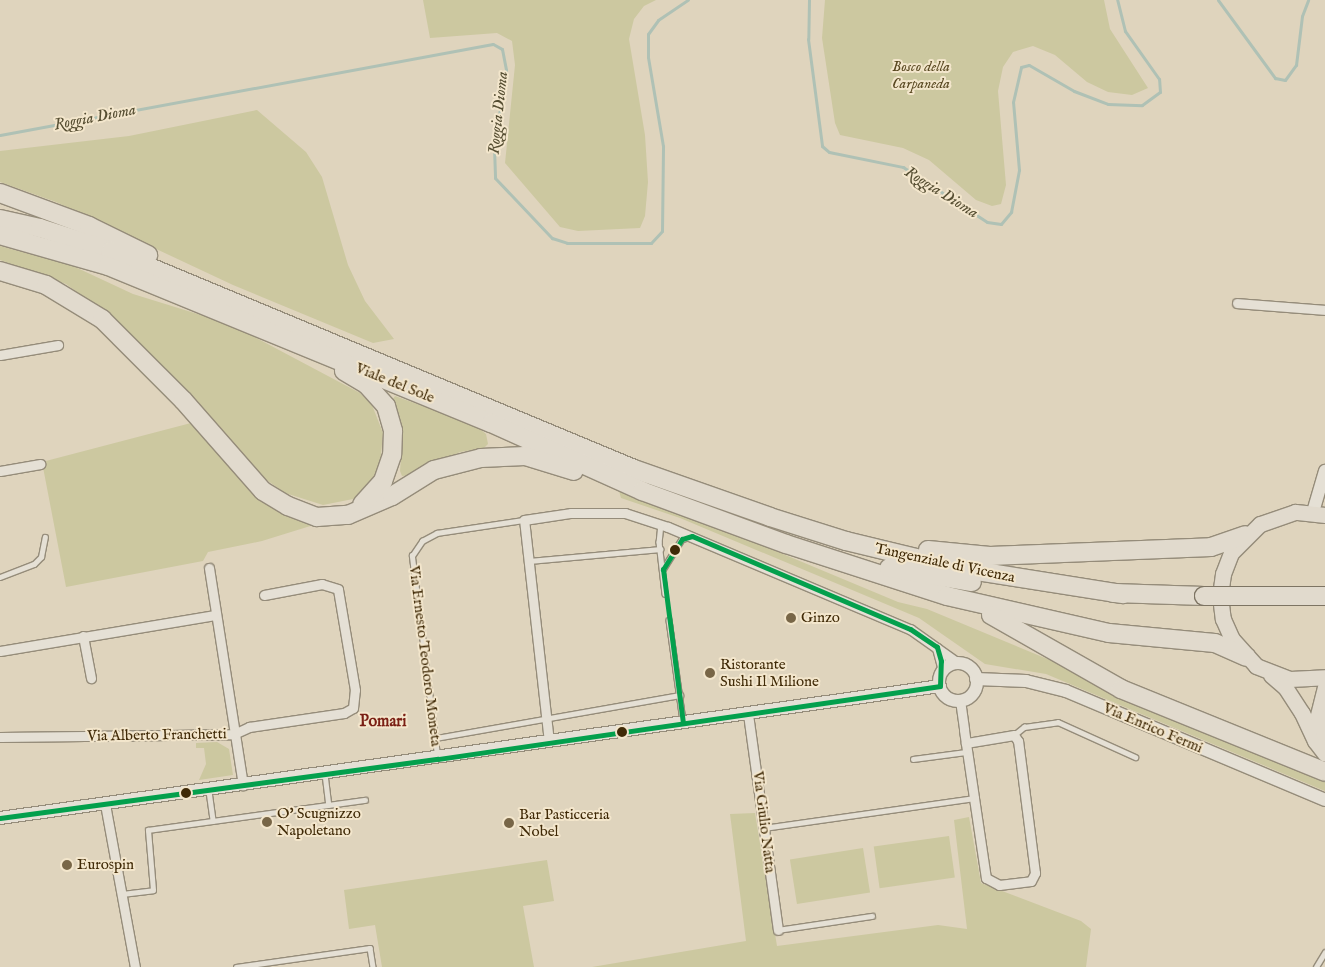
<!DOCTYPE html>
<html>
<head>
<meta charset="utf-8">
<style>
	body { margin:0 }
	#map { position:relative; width:1325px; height:967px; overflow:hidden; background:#dfd4bd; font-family:"IM FELL English",serif }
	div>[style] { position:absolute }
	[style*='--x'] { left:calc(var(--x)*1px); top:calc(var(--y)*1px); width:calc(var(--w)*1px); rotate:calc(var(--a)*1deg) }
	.green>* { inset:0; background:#ccc8a0; transform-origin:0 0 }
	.stream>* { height:3px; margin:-1.5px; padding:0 1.5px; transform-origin:1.5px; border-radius:1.5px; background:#afc1b5 }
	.roads { filter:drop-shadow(1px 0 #958c7a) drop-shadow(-1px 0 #958c7a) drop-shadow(0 1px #958c7a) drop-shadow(0 -1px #958c7a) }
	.lane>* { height:4.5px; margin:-2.25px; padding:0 2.25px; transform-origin:2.25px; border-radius:2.25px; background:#e5e0d5 }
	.street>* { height:9px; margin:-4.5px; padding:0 4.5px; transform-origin:4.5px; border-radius:4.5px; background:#e5e0d5 }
	.secondary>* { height:12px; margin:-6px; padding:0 6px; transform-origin:6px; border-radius:6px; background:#e5e0d5 }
	.secondary>.ring { margin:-6px; padding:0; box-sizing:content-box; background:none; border:12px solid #e5e0d5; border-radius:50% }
	.primary>* { height:15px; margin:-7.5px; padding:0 7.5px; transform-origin:7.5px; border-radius:7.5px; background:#e1dacd }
	.highway>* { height:18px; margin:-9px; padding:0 9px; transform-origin:9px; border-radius:9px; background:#e1dacd }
	.bridges { filter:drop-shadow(1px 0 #7d7463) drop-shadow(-1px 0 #7d7463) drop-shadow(0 1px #7d7463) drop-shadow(0 -1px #7d7463) }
	.highway-bridge>* { height:18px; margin:-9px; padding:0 9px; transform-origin:9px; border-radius:9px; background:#e1dacd }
	.bus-1>* { height:5px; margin:-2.5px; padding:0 2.5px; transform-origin:2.5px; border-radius:2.5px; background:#03a04d }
	.dots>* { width:14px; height:14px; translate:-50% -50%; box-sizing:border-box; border:2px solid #f3e6cc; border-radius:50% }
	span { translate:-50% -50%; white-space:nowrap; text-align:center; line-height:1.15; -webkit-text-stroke:4px #f3e6cc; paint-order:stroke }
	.park-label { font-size:15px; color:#594821; font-style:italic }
	.street-label { font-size:15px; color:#402a07 }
	.poi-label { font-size:15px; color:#402a07 }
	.left { translate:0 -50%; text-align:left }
	.water-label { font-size:16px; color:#564e32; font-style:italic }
	.neighbourhood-label { font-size:16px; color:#7a1f14; font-weight:700 }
</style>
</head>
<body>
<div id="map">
	<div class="green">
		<div style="clip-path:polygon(423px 0,656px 0,644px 6px,634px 19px,629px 39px,645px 135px,648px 182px,645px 216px,640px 228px,578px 231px,560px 227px,505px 163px,515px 65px,512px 41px,497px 33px,430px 38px)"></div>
		<div style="clip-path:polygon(825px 0,1104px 0,1110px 29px,1148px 88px,1132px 95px,1108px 92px,1087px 82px,1055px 55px,1033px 46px,1013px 52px,1003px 67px,998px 91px,1006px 185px,1001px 204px,992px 206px,976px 200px,929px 160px,903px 148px,840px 135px,835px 123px,822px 38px)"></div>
		<div style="clip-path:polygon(257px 110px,306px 152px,322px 177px,348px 265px,365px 301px,394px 339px,373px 343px,233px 285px,56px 202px,0 182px,0 151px,129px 136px)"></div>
		<div style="clip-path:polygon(0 246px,73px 266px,133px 294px,230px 324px,360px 393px,372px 405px,383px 433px,380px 466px,371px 484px,358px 498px,323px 505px,285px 493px,261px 476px,221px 428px,109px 316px,66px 284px,0 260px)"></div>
		<div style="clip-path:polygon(395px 396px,475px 425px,486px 434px,488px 444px,484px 448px,460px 452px,411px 475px,402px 476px,400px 471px,403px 431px,391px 402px)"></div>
		<div style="clip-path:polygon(191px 423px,205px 437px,320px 523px,262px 541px,208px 552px,203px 561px,66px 587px,42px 462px)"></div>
		<div style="clip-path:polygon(619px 491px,658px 502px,898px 602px,927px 609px,1325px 774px,1325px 791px,1046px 674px,985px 664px,919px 618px,680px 518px,621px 498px)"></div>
		<div style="clip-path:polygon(217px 742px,229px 749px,233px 775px,199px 780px,206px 764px,204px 748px,196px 748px,196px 743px)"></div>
		<div style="clip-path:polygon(755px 813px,777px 946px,938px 925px,967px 929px,954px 820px,969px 817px,981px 883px,1081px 921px,1091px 929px,1086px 967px,592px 967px,746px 941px,730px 814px)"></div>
		<div style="left:949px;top:836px;width:42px;height:76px;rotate:82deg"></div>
		<div style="left:863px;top:848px;width:45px;height:74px;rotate:81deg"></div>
		<div style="clip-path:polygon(547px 860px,554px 901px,523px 906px,534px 967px,382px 967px,375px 925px,349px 929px,344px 890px)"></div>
	</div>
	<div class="stream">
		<div style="--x:809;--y:0;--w:39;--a:91"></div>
		<div style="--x:808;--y:39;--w:108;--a:82.5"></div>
		<div style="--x:822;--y:146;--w:9;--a:41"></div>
		<div style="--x:829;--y:152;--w:76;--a:11.5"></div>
		<div style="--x:903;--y:167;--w:100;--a:33.2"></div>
		<div style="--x:987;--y:222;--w:14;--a:8"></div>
		<div style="--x:1001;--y:224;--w:16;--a:-50"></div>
		<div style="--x:1011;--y:212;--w:43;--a:-79.2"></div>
		<div style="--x:1019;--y:170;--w:68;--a:-95"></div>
		<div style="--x:1013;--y:102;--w:36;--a:-77"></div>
		<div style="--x:1021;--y:67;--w:8;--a:-14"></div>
		<div style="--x:1029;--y:65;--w:52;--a:30"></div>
		<div style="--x:1074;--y:91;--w:36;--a:21"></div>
		<div style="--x:1108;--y:104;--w:34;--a:2"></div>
		<div style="--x:1142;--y:105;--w:22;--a:-36"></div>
		<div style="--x:1160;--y:92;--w:13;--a:-94"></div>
		<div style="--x:1159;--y:79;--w:59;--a:-125.3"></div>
		<div style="--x:1125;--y:31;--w:32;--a:-104"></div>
		<div style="--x:1218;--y:0;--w:97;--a:53.8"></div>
		<div style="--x:1275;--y:78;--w:10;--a:11"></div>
		<div style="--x:1285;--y:80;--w:19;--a:-54"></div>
		<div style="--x:1296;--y:65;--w:49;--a:-83"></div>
		<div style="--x:1302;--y:16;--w:17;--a:-69"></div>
		<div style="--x:0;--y:135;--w:501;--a:-10.46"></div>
		<div style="--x:493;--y:44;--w:10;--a:29"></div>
		<div style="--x:502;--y:49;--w:21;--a:79"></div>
		<div style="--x:506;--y:70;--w:78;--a:98.9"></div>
		<div style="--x:494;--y:147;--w:31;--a:88"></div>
		<div style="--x:495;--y:178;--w:83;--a:46.5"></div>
		<div style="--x:552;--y:238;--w:16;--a:18"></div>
		<div style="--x:567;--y:243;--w:84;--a:0"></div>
		<div style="--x:651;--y:243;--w:16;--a:-47"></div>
		<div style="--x:662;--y:231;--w:85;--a:-89.3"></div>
		<div style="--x:663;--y:146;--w:90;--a:-99.6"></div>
		<div style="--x:648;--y:57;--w:23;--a:-90"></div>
		<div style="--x:648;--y:34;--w:17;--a:-54"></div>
		<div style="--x:658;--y:20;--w:36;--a:-34"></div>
	</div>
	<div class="roads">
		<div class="lane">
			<div style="--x:661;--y:524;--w:18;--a:96"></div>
			<div style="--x:659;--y:542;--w:52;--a:83.4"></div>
			<div style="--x:529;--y:561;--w:132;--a:-5.2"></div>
			<div style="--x:663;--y:569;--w:36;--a:-58"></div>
			<div style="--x:682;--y:539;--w:8;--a:-14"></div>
			<div style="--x:0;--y:577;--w:36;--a:-21"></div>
			<div style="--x:34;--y:564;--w:10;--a:-45"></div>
			<div style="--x:41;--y:557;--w:20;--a:-79"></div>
			<div style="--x:669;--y:620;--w:102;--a:82.1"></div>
			<div style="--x:1014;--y:735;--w:13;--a:-39"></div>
			<div style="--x:1024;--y:727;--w:34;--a:-8"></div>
			<div style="--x:1058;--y:722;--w:85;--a:24.4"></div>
			<div style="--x:436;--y:738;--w:248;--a:-10"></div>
			<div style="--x:437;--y:755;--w:201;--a:-97.2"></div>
			<div style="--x:412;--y:556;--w:18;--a:-56"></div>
			<div style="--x:422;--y:541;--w:17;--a:-28"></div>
			<div style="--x:437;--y:533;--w:88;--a:-8.5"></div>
			<div style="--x:913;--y:759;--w:53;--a:-7.5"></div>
			<div style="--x:325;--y:774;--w:31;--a:83"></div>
			<div style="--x:209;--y:791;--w:30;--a:82"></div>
			<div style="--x:764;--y:828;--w:212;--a:-8.1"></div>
			<div style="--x:122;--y:894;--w:31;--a:-7"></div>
			<div style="--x:153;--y:890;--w:60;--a:-94.8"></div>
			<div style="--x:148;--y:830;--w:219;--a:-7.9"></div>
			<div style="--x:778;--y:930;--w:95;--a:-8.5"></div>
			<div style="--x:236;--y:967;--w:135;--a:-8.1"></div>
			<div style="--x:370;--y:948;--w:19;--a:81"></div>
			<div style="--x:1316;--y:967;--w:17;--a:-59"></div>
		</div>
		<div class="street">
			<div style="--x:1237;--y:303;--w:88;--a:4.5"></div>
			<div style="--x:0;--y:355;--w:59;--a:-9.8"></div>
			<div style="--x:0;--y:471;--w:41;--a:-9.9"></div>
			<div style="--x:209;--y:568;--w:220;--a:81.1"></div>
			<div style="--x:83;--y:636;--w:43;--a:79.2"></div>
			<div style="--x:937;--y:648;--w:24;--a:75"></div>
			<div style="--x:0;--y:651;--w:218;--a:-9.5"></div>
			<div style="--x:960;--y:700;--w:30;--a:82"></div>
			<div style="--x:964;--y:730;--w:69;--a:81.6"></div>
			<div style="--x:974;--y:798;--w:81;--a:81.5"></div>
			<div style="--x:986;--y:878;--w:15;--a:28"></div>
			<div style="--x:999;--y:885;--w:32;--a:-7"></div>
			<div style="--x:1031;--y:881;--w:9;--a:-63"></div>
			<div style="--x:1035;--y:873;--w:133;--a:-97.3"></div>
			<div style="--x:1018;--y:741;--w:7;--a:-124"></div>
			<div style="--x:1014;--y:735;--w:49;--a:170.5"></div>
			<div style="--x:748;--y:714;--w:218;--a:82.1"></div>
			<div style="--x:0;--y:737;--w:234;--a:-0.7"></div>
			<div style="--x:234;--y:734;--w:17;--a:-25"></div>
			<div style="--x:249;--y:727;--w:96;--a:-8.4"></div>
			<div style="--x:344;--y:713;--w:10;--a:-29"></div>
			<div style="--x:353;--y:708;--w:18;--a:-84"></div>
			<div style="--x:355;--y:690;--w:102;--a:-99.6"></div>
			<div style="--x:338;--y:589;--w:17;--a:-163"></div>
			<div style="--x:322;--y:584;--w:59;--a:169.3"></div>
			<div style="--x:549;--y:742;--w:223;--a:-96.4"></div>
			<div style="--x:524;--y:520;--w:48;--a:-8.5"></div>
			<div style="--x:571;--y:513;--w:54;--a:0"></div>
			<div style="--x:625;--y:513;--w:45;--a:18"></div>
			<div style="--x:668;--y:527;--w:263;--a:22.9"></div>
			<div style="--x:910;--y:629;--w:59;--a:35.3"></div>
			<div style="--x:105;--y:804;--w:166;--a:79.6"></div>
		</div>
		<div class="secondary">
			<div style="--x:1313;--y:512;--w:43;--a:-73.7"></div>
			<div class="ring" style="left:939px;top:663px;width:26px;height:26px"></div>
			<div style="--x:976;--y:679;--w:50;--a:2.3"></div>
			<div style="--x:1026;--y:681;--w:41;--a:14"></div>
			<div style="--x:1066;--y:691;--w:281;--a:22.8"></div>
			<div style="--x:0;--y:818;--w:949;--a:-7.99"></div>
		</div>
		<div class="primary">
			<div style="--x:1325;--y:515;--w:30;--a:-174"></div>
			<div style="--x:1295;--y:512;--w:37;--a:161"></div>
			<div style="--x:1260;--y:524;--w:41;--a:135"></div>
			<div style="--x:1231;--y:553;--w:22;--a:111"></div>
			<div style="--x:1223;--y:574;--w:22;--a:98"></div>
			<div style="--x:1220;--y:596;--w:23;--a:83"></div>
			<div style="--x:1223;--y:619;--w:22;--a:66"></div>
			<div style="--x:1232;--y:639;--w:36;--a:48"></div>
			<div style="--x:1256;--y:666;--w:36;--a:21"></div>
			<div style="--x:1290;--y:679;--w:35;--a:-3"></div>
			<div style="--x:1271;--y:675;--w:18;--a:41"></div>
			<div style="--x:1285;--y:687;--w:31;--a:57"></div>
			<div style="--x:1302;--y:713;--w:31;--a:65"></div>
			<div style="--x:1315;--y:741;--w:16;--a:52"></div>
			<div style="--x:1325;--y:687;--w:30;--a:104"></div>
			<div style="--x:1318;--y:716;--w:21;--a:71"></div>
		</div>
		<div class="highway">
			<div style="--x:0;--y:193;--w:95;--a:20.3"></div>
			<div style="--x:89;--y:226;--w:66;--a:26.2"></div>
			<div style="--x:0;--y:219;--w:41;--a:12.7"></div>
			<div style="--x:40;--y:228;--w:75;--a:17.9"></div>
			<div style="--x:111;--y:251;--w:567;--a:22.63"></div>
			<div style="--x:634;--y:469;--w:144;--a:19.4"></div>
			<div style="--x:770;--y:517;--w:80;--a:17.5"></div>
			<div style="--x:846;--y:541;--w:115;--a:13.6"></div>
			<div style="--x:958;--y:568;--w:167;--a:9"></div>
			<div style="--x:0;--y:235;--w:112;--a:16"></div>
			<div style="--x:108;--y:266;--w:414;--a:22.3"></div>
			<div style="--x:491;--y:423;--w:166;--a:24.2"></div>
			<div style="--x:642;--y:491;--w:153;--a:20.2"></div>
			<div style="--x:786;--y:544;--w:169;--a:17.9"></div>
			<div style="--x:947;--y:596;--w:166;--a:12.9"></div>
			<div style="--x:1109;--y:633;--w:106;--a:5.4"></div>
			<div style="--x:1215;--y:643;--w:34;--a:24"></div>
			<div style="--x:0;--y:271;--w:48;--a:16.9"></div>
			<div style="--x:46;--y:285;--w:66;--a:31.3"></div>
			<div style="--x:102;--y:319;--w:115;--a:45"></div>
			<div style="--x:183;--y:400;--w:121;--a:48.7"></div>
			<div style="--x:263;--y:491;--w:29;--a:31"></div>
			<div style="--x:288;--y:506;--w:31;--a:21"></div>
			<div style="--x:317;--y:517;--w:31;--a:-4"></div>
			<div style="--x:348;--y:515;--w:48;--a:-23.4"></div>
			<div style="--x:392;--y:496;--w:49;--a:-31.8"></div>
			<div style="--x:434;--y:470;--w:49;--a:-14.3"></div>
			<div style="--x:481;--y:458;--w:44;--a:-2.6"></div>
			<div style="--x:525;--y:456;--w:51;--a:17"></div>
			<div style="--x:344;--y:371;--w:27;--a:31"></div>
			<div style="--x:367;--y:385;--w:28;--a:48"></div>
			<div style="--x:386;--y:406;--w:26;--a:74"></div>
			<div style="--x:393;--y:431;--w:24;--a:92"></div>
			<div style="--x:392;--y:455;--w:28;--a:109"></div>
			<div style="--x:383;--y:481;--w:31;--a:132"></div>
			<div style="--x:928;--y:550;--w:62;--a:5.5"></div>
			<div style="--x:990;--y:556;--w:221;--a:-2.3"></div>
			<div style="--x:1211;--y:547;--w:36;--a:-19"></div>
			<div style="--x:889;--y:568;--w:84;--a:9.6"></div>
			<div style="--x:1113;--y:593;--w:91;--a:1.9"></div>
			<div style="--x:991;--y:615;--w:150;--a:29.6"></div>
			<div style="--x:1121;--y:689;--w:220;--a:22.1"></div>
		</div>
	</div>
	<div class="bridges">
		<div class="highway-bridge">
			<div style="--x:1204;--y:596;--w:121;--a:0"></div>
		</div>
	</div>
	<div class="bus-1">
		<div style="--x:0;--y:818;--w:442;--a:-7.7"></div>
		<div style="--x:438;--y:759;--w:507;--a:-8.27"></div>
		<div style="--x:940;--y:686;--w:25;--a:-88"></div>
		<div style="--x:941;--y:661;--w:15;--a:-106"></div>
		<div style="--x:937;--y:647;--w:32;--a:-146"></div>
		<div style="--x:910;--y:629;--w:237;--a:-156.9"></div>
		<div style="--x:692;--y:536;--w:10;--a:163"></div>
		<div style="--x:682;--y:539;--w:36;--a:122"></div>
		<div style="--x:663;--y:569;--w:155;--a:82.6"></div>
	</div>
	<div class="dots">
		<div style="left:675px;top:550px;background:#402a07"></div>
		<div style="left:791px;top:618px;background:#786647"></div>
		<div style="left:710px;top:673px;background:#786647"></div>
		<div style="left:622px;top:732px;background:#402a07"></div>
		<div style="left:186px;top:793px;background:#402a07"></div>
		<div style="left:267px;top:822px;background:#786647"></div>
		<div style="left:509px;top:823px;background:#786647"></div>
		<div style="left:67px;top:865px;background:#786647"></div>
	</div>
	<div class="park-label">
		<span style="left:921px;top:75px">Bosco della<br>Carpaneda</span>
	</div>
	<div class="street-label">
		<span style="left:395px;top:383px;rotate:22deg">Viale del Sole</span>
		<span style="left:945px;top:563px;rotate:12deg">Tangenziale di Vicenza</span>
		<span style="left:425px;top:656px;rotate:83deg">Via Ernesto Teodoro Moneta</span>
		<span style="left:1153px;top:728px;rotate:23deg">Via Enrico Fermi</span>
		<span style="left:157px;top:735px;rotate:-1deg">Via Alberto Franchetti</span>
		<span style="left:764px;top:822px;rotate:83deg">Via Giulio Natta</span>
	</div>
	<div class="poi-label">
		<span class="left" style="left:801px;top:618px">Ginzo</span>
		<span class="left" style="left:720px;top:673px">Ristorante<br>Sushi Il Milione</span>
		<span class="left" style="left:277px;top:822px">O' Scugnizzo<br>Napoletano</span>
		<span class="left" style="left:519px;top:823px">Bar Pasticceria<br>Nobel</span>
		<span class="left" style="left:77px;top:865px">Eurospin</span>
	</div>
	<div class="water-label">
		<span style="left:499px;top:113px;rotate:-84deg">Roggia Dioma</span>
		<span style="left:95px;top:118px;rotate:-11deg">Roggia Dioma</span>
		<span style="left:941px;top:193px;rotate:32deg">Roggia Dioma</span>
	</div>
	<div class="neighbourhood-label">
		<span style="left:383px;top:722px">Pomari</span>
	</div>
</div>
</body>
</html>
